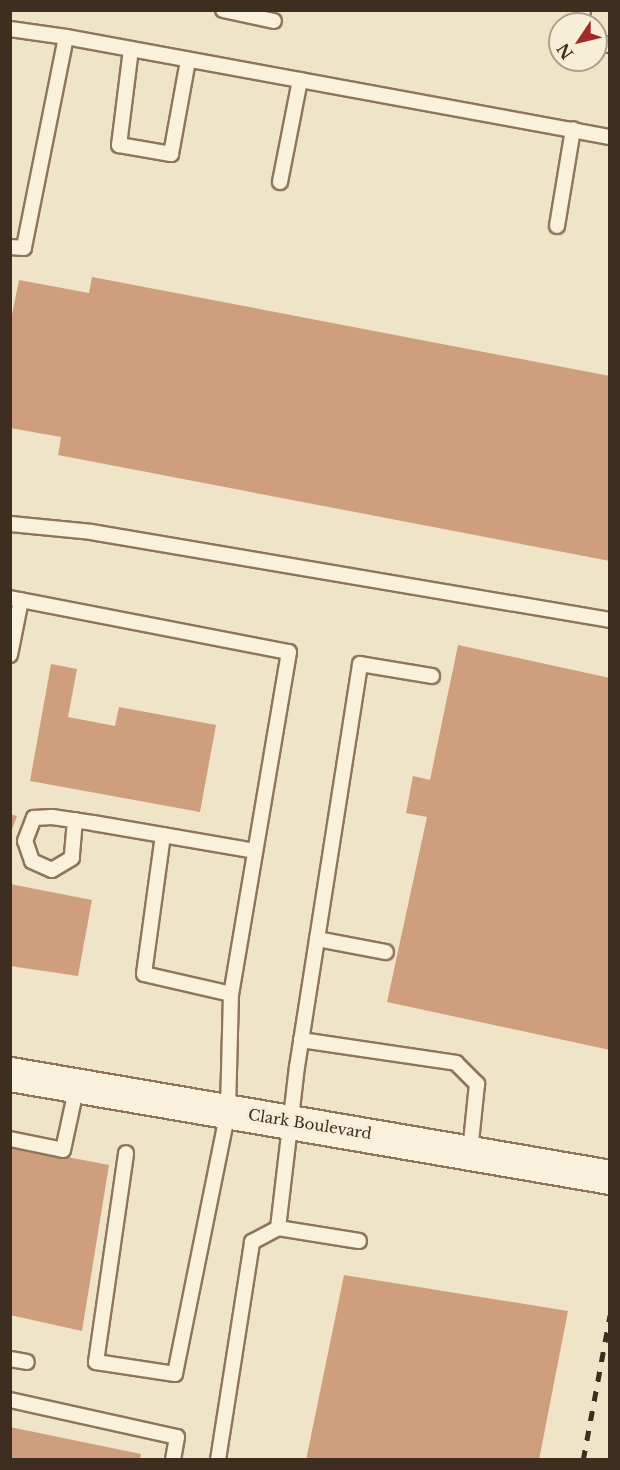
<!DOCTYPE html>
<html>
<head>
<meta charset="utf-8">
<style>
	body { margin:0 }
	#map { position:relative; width:620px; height:1470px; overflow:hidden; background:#f0e4c8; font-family:"Libre Baskerville",serif }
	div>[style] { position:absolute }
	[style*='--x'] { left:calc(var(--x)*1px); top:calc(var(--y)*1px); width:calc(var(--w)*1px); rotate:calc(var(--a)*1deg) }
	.building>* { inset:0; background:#cf9f7d }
	.roads { filter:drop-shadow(2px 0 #8d765c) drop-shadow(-2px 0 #8d765c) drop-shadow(0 2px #8d765c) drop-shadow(0 -2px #8d765c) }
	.lane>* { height:14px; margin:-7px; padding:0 7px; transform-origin:7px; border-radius:7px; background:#faf1dc }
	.secondary>* { height:33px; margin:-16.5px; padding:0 16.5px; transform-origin:16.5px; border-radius:16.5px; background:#faf1dc }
	.rail>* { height:4.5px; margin-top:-2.25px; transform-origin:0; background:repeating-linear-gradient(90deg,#3d2e20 0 10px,transparent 0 20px) }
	span { translate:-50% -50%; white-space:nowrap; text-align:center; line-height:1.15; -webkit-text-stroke:6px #f7eed8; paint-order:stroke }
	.street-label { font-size:15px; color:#3d2e20 }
	.frame { position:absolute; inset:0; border:12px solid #3d2e20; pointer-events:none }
	.north { position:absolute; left:548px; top:12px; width:60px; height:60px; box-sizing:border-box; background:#f7eed8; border:2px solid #ada18e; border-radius:50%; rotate:235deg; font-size:16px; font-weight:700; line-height:24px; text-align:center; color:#3d2e20 }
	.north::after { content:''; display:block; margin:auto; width:21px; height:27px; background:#9e2a2b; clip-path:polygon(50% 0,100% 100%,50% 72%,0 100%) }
</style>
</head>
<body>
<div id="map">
	<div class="building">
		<div style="clip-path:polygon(92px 277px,610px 376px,610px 561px,58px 455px,61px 437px,10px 428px,10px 324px,19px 280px,89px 293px)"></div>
		<div style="clip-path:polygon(458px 645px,610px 678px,610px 1050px,387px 1002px,427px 817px,406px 813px,413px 776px,430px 780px)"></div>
		<div style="clip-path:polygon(51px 664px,77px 669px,68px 717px,115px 726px,119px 707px,216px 725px,200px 812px,30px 781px)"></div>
		<div style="clip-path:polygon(10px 814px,17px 816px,10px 835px)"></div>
		<div style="clip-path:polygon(10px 884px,92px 900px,78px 976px,10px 966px)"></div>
		<div style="clip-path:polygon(10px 1146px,109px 1165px,82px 1331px,10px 1315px)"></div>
		<div style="clip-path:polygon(344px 1275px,568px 1311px,539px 1460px,306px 1460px)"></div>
		<div style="clip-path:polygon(10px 1427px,141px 1454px,140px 1460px,10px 1460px)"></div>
	</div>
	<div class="roads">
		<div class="lane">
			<div style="--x:223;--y:10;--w:52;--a:12.2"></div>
			<div style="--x:581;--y:24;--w:14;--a:-82"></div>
			<div style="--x:10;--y:29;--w:57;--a:8.1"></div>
			<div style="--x:66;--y:37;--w:215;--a:101.3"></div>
			<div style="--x:24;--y:248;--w:14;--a:-176"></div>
			<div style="--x:66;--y:37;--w:553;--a:10.42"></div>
			<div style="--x:596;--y:43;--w:14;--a:8"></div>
			<div style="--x:131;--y:49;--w:97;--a:97.1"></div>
			<div style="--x:119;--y:145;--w:53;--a:9.8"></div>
			<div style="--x:171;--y:154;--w:96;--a:-79.7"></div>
			<div style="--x:280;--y:182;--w:104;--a:-78.9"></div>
			<div style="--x:557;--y:226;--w:98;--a:-80.6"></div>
			<div style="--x:10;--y:524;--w:81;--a:5.6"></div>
			<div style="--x:91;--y:532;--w:526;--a:9.62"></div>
			<div style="--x:10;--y:598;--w:284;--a:11"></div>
			<div style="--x:289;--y:652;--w:347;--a:99.6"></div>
			<div style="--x:231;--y:994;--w:117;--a:91.5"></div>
			<div style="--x:228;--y:1111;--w:268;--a:101.4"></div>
			<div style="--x:175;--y:1374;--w:80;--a:-171.4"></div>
			<div style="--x:96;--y:1362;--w:211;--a:-81.8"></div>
			<div style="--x:10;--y:655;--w:56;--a:-78.7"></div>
			<div style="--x:75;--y:820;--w:38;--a:95"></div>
			<div style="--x:72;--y:858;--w:23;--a:149"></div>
			<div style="--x:52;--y:870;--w:22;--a:-156"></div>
			<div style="--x:32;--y:861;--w:21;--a:-109"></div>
			<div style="--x:25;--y:841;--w:25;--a:-69"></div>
			<div style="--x:34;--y:818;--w:18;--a:-3"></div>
			<div style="--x:52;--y:817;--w:41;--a:8.3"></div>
			<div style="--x:93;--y:823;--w:164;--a:9.8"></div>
			<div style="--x:163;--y:835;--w:140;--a:97.8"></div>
			<div style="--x:144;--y:974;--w:89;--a:12.9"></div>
			<div style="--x:317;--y:939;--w:70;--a:10.7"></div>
			<div style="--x:301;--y:1040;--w:157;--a:8.4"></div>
			<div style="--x:456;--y:1063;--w:30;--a:45"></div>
			<div style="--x:477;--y:1084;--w:68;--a:95.9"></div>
			<div style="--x:10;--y:1139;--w:54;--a:11.7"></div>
			<div style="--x:63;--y:1150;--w:66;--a:-77.8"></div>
			<div style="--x:359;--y:1241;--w:82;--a:-170.9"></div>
			<div style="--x:278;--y:1228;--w:162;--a:-83.3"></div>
			<div style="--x:297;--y:1067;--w:408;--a:-81.1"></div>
			<div style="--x:360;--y:664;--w:73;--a:9.5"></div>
			<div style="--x:10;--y:1359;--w:17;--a:10"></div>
			<div style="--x:10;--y:1400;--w:171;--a:12.5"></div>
			<div style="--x:177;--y:1437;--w:23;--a:100"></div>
			<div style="--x:218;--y:1460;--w:221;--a:-81.1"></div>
			<div style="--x:252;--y:1242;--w:30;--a:-28"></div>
		</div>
		<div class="secondary">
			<div style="--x:10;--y:1074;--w:609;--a:9.74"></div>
		</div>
	</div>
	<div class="rail">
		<div style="--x:583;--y:1460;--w:147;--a:-79.5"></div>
	</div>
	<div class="street-label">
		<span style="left:310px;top:1124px;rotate:9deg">Clark Boulevard</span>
	</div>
	<div class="frame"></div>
	<div class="north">N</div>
</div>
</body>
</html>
